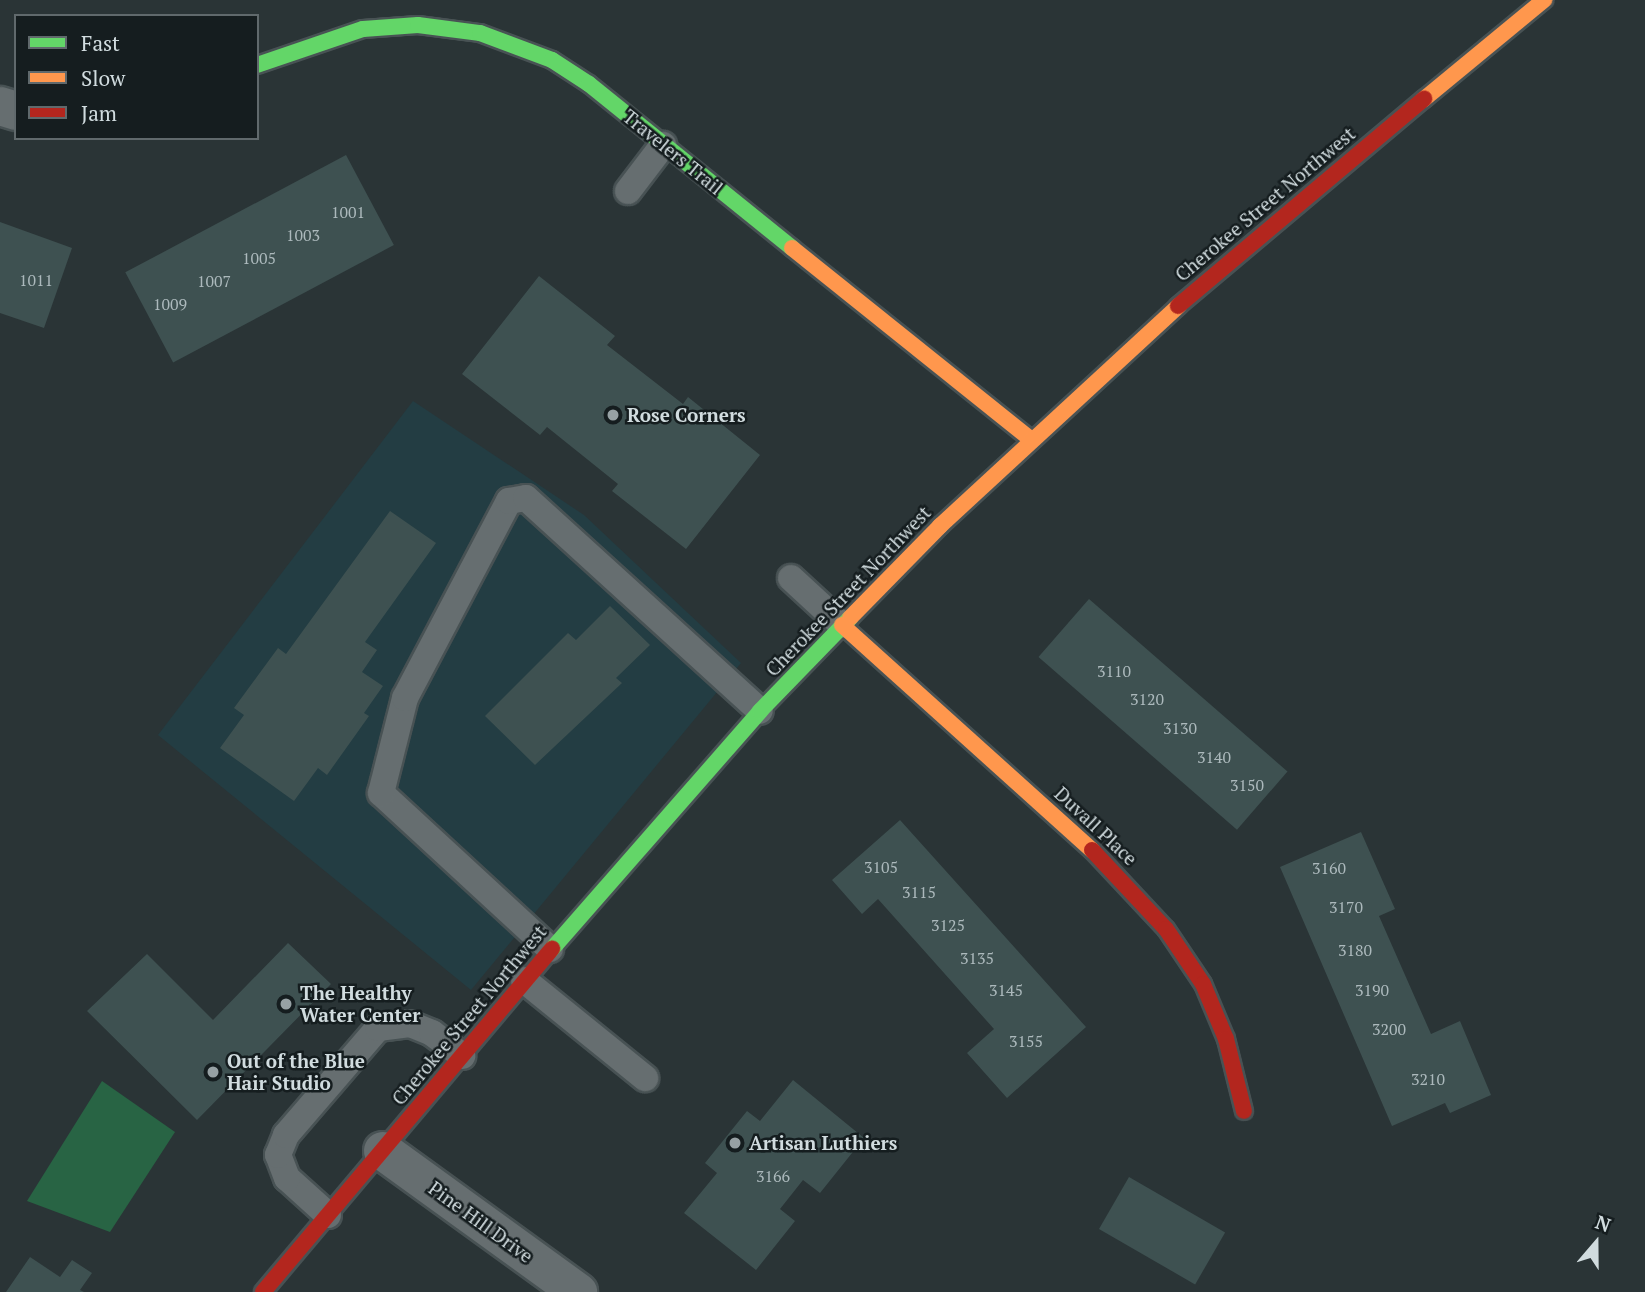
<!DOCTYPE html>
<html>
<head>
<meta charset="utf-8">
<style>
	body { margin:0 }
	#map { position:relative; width:1645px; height:1292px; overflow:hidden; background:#2a3436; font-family:"PT Serif",serif }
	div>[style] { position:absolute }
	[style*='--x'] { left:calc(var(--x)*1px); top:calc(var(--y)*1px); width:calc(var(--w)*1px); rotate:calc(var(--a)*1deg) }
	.built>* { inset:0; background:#233d43 }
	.green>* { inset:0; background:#286444 }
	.building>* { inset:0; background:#3e5151; transform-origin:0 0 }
	.roads { filter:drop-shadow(2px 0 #485254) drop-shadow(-2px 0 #485254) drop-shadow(0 2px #485254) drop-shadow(0 -2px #485254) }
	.lane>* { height:26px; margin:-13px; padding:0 13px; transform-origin:13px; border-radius:13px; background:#666e70 }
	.street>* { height:38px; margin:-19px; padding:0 19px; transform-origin:19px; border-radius:19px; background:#666e70 }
	.fast>* { height:16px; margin:-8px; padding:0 8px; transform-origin:8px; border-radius:8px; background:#63d668 }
	.slow>* { height:16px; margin:-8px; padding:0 8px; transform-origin:8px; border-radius:8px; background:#ff974d }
	.jam>* { height:16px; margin:-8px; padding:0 8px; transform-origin:8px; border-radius:8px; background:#b3261e }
	.dots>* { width:19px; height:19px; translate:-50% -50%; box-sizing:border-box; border:4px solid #151d1f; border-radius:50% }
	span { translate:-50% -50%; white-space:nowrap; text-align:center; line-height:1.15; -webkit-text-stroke:5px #151d1f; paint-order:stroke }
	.number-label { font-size:16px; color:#acb9bc }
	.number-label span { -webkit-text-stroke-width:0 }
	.street-label { font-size:19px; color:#d1dcdf }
	.poi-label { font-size:19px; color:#d1dcdf; font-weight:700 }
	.left { translate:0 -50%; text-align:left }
	.legend { position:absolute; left:14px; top:14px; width:245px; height:126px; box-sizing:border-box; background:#151d1f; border:2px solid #60696c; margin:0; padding:9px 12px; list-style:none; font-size:21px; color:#d1dcdf }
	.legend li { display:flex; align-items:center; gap:14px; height:35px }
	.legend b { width:35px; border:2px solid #60696c }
	.north { position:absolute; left:1561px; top:1208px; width:70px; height:70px; -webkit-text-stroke:5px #151d1f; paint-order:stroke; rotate:20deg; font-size:19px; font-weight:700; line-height:28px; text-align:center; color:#d1dcdf }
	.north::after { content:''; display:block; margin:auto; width:24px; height:32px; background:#d1dcdf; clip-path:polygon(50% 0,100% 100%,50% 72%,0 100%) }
</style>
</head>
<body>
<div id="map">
	<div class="built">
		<div style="clip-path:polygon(413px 401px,584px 515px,741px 663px,471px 990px,158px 735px)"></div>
	</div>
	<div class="green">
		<div style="clip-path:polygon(102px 1081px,175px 1132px,110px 1232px,27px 1201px)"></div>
	</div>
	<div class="building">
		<div style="left:346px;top:155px;width:102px;height:250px;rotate:62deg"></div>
		<div style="clip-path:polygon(0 222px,72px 248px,44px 328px,0 313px)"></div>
		<div style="clip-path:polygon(539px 276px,615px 336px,607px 345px,683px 404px,688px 397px,760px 455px,686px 549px,612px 491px,618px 484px,547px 427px,540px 435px,462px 374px)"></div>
		<div style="clip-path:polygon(390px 511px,436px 543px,365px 642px,377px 650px,362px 672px,383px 686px,364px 713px,369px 716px,327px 775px,318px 768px,294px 801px,220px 748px,244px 715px,234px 708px,278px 648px,286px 654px)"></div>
		<div style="left:1089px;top:599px;width:263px;height:77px;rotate:41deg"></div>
		<div style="clip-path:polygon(610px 606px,650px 645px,616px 678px,622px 683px,535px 765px,485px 716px,568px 633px,576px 640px)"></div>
		<div style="clip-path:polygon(900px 820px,1086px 1027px,1007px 1098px,967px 1053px,994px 1029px,878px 899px,862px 914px,832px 880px)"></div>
		<div style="clip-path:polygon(1361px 832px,1395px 909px,1379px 916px,1431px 1034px,1460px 1021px,1491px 1095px,1450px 1113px,1445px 1103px,1392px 1126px,1280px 867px)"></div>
		<div style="clip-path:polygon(288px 943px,331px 984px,197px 1120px,87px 1011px,147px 954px,213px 1020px)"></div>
		<div style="clip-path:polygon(793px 1080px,864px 1138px,820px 1193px,803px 1180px,780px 1209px,795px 1221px,756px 1270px,684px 1213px,717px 1173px,705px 1163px,747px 1111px,760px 1121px)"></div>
		<div style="left:1129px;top:1177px;width:111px;height:60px;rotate:30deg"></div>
		<div style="clip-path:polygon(30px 1257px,60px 1277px,72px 1260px,92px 1273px,80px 1290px,84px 1292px,6px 1292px)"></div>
	</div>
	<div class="roads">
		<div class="lane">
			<div style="--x:628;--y:191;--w:58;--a:-52.7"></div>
			<div style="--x:791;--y:578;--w:69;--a:42.7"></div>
			<div style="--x:550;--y:949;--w:230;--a:-137.3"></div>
			<div style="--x:381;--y:793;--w:98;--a:-75.8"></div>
			<div style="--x:405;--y:698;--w:223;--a:-62.2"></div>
			<div style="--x:509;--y:501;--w:17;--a:-10"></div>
			<div style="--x:526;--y:498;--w:316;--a:42.3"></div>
			<div style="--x:524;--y:980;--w:156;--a:39"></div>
			<div style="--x:328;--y:1215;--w:55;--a:-137.9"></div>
			<div style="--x:287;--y:1178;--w:25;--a:-111"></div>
			<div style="--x:278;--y:1155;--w:22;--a:-68"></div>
			<div style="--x:286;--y:1135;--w:141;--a:-49.3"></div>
			<div style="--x:378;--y:1028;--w:32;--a:-7"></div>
			<div style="--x:410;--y:1024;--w:24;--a:22"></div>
			<div style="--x:432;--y:1033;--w:38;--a:37"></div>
		</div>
		<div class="street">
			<div style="--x:0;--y:106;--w:17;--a:17"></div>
			<div style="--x:383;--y:1151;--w:241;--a:35.9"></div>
		</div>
		<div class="fast">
			<div style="--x:257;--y:65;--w:112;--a:-18.8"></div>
			<div style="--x:363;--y:29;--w:55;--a:-4.2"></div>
			<div style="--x:418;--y:25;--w:63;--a:7.4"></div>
			<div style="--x:480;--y:33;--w:77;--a:20.6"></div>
			<div style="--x:552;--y:60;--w:44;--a:33"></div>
			<div style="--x:589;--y:84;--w:261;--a:38.9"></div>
			<div style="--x:552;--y:949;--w:316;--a:-48.8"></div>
			<div style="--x:760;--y:711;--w:129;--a:-45.9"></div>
		</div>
		<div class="slow">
			<div style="--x:1424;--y:99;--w:156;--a:-39.5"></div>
			<div style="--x:792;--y:248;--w:305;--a:38.7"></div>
			<div style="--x:850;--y:618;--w:129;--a:-45.6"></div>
			<div style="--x:940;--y:526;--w:324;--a:-42.7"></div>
			<div style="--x:842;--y:625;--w:336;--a:42"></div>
		</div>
		<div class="jam">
			<div style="--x:1178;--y:306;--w:322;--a:-40.1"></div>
			<div style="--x:1092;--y:850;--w:108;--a:46.9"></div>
			<div style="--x:1166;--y:929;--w:66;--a:56.1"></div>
			<div style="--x:1203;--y:984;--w:60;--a:67.3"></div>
			<div style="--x:1226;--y:1039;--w:74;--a:76"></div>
			<div style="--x:263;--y:1292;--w:449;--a:-49.9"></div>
		</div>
	</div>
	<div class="dots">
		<div style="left:613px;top:415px;background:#97a1a4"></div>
		<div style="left:286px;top:1004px;background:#97a1a4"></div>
		<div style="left:213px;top:1072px;background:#97a1a4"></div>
		<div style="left:735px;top:1143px;background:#97a1a4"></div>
	</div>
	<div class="number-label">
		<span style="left:348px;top:212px">1001</span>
		<span style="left:303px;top:235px">1003</span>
		<span style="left:259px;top:258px">1005</span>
		<span style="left:36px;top:280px">1011</span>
		<span style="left:214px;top:281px">1007</span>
		<span style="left:170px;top:304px">1009</span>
		<span style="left:1114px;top:671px">3110</span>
		<span style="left:1147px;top:699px">3120</span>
		<span style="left:1180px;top:728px">3130</span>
		<span style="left:1214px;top:757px">3140</span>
		<span style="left:1247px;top:785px">3150</span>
		<span style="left:881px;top:867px">3105</span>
		<span style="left:1329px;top:868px">3160</span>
		<span style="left:919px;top:892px">3115</span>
		<span style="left:1346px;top:907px">3170</span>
		<span style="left:948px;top:925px">3125</span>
		<span style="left:1355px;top:950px">3180</span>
		<span style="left:977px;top:958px">3135</span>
		<span style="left:1006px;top:990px">3145</span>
		<span style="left:1372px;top:990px">3190</span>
		<span style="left:1389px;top:1029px">3200</span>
		<span style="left:1026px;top:1041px">3155</span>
		<span style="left:1428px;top:1079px">3210</span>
		<span style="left:773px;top:1176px">3166</span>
	</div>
	<div class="street-label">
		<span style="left:673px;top:152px;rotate:39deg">Travelers Trail</span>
		<span style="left:1265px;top:204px;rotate:-40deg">Cherokee Street Northwest</span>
		<span style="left:848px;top:591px;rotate:-46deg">Cherokee Street Northwest</span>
		<span style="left:1096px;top:826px;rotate:43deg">Duvall Place</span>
		<span style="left:469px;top:1015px;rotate:-50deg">Cherokee Street Northwest</span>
		<span style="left:481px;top:1222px;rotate:36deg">Pine Hill Drive</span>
	</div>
	<div class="poi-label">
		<span class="left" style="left:627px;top:415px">Rose Corners</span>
		<span class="left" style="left:300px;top:1004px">The Healthy<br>Water Center</span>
		<span class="left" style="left:227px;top:1072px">Out of the Blue<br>Hair Studio</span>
		<span class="left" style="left:749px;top:1143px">Artisan Luthiers</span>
	</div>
	<ul class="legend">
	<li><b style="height:9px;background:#63d668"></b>Fast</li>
	<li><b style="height:9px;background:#ff974d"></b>Slow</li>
	<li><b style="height:9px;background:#b3261e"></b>Jam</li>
	</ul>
	<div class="north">N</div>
</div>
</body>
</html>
